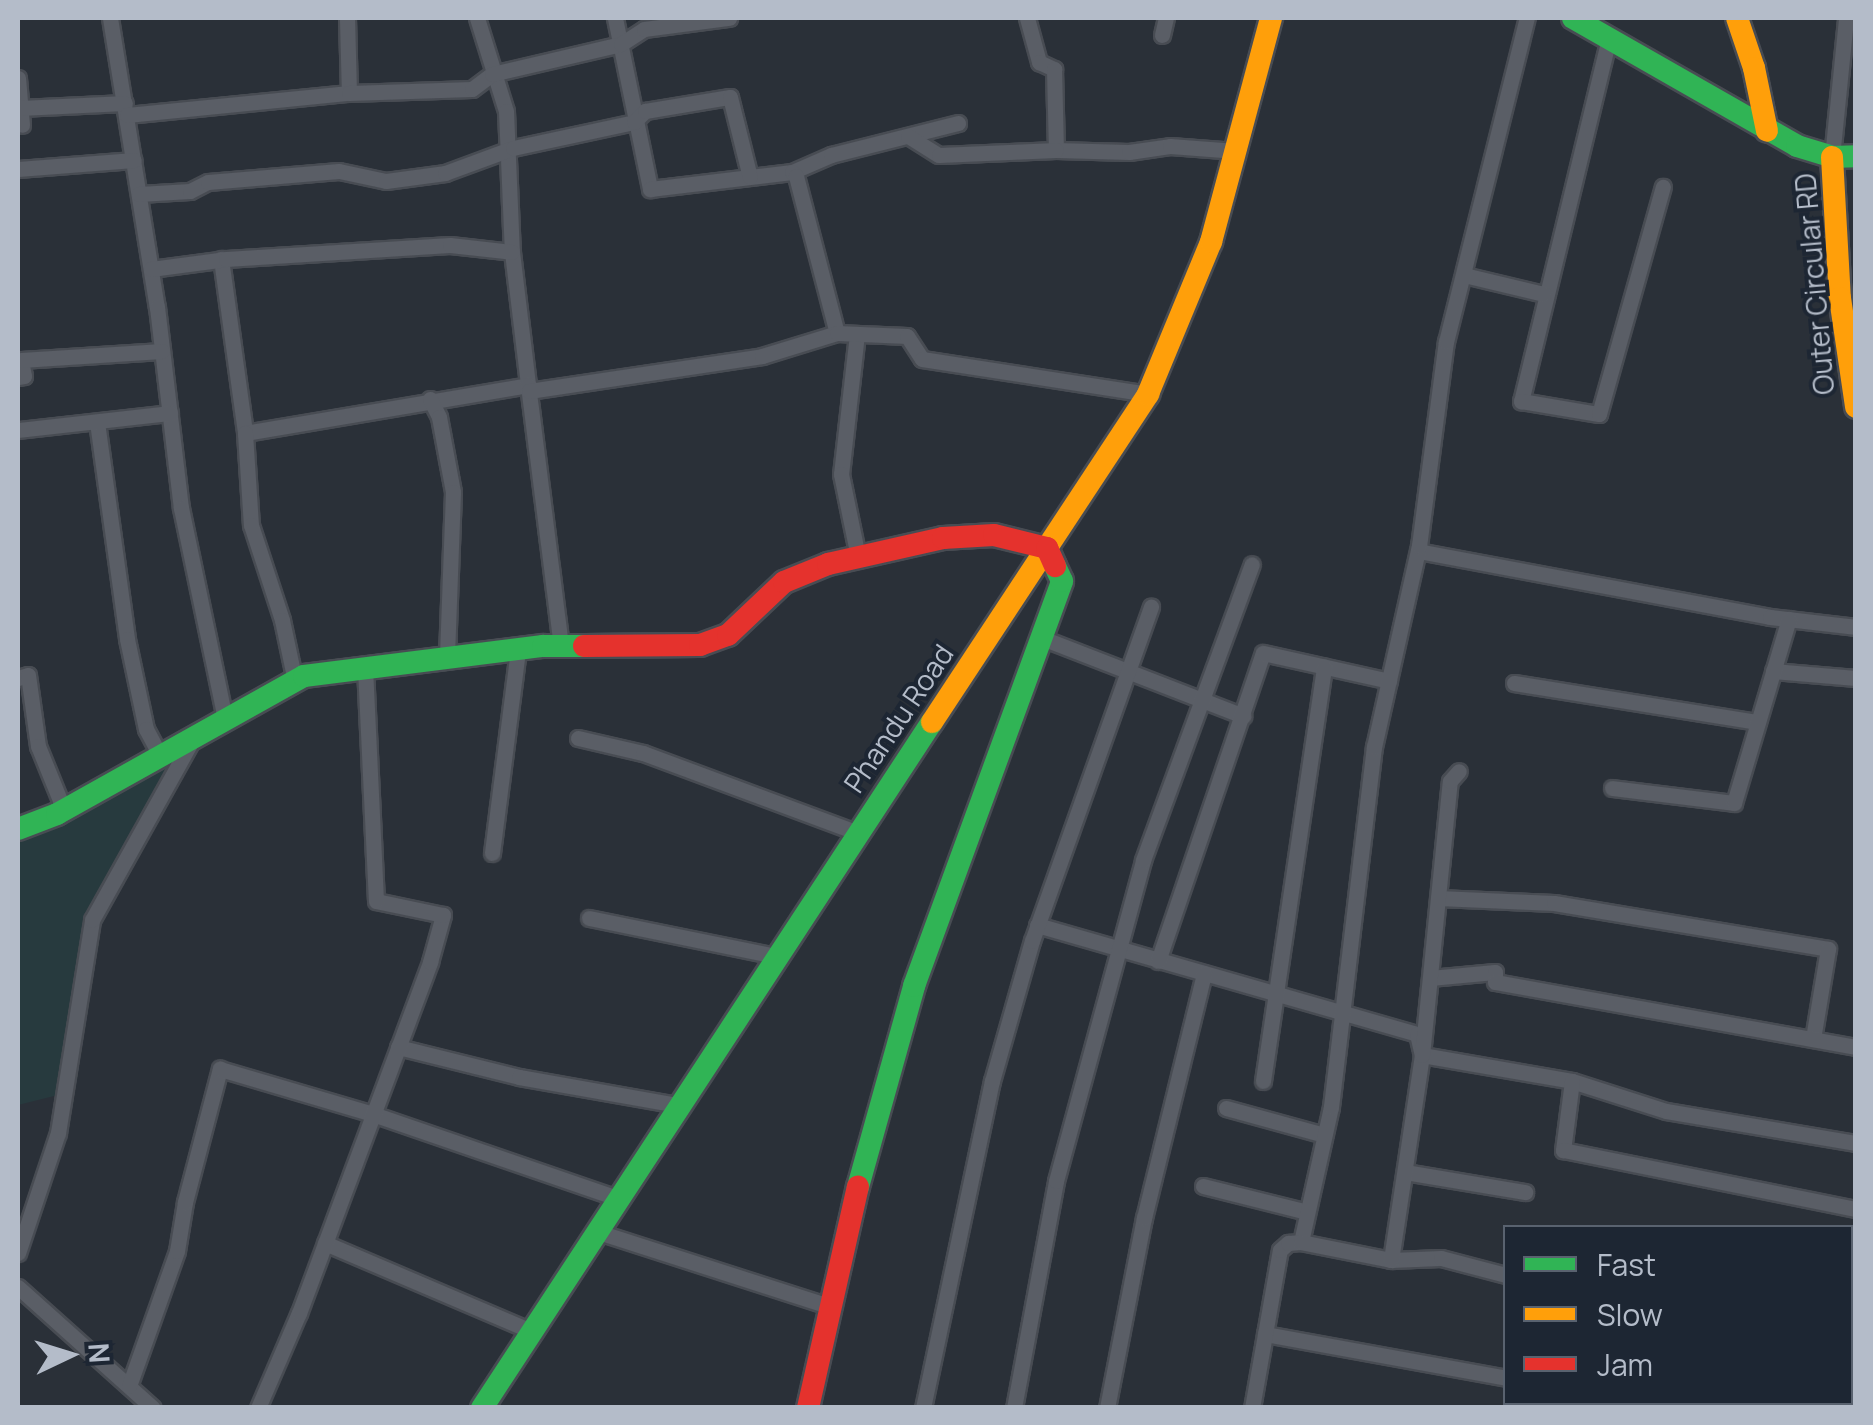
<!DOCTYPE html>
<html>
<head>
<meta charset="utf-8">
<style>
	body { margin:0 }
	#map { position:relative; width:1873px; height:1425px; overflow:hidden; background:#2a3038; font-family:Manrope,sans-serif }
	div>[style] { position:absolute }
	[style*='--x'] { left:calc(var(--x)*1px); top:calc(var(--y)*1px); width:calc(var(--w)*1px); rotate:calc(var(--a)*1deg) }
	.green>* { inset:0; background:#273a3e }
	.roads { filter:drop-shadow(2px 0 #484c53) drop-shadow(-2px 0 #484c53) drop-shadow(0 2px #484c53) drop-shadow(0 -2px #484c53) }
	.street>* { height:15px; margin:-7.5px; padding:0 7.5px; transform-origin:7.5px; border-radius:7.5px; background:#5a5e66 }
	.fast>* { height:22px; margin:-11px; padding:0 11px; transform-origin:11px; border-radius:11px; background:#30b455 }
	.slow>* { height:22px; margin:-11px; padding:0 11px; transform-origin:11px; border-radius:11px; background:#ff9f0a }
	.jam>* { height:22px; margin:-11px; padding:0 11px; transform-origin:11px; border-radius:11px; background:#e5322d }
	span { translate:-50% -50%; white-space:nowrap; text-align:center; line-height:1.15; -webkit-text-stroke:8px #1d2633; paint-order:stroke }
	.street-label { font-size:28px; color:#b4bcc9 }
	.frame { position:absolute; inset:0; border:20px solid #b4bcc9; pointer-events:none }
	.legend { position:absolute; left:1503px; top:1225px; width:350px; height:180px; box-sizing:border-box; background:#1d2633; border:2px solid #59626f; margin:0; padding:12px 18px; list-style:none; font-size:30px; color:#b4bcc9 }
	.legend li { display:flex; align-items:center; gap:20px; height:50px }
	.legend b { width:50px; border:2px solid #59626f }
	.north { position:absolute; left:20px; top:1305px; width:100px; height:100px; -webkit-text-stroke:8px #1d2633; paint-order:stroke; rotate:86deg; font-size:28px; font-weight:700; line-height:40px; text-align:center; color:#b4bcc9 }
	.north::after { content:''; display:block; margin:auto; width:35px; height:45px; background:#b4bcc9; clip-path:polygon(50% 0,100% 100%,50% 72%,0 100%) }
</style>
</head>
<body>
<div id="map">
	<div class="green">
		<div style="clip-path:polygon(195px 735px,92px 920px,66px 1093px,18px 1105px,18px 829px)"></div>
	</div>
	<div class="roads">
		<div class="street">
			<div style="--x:110;--y:18;--w:293;--a:80.8"></div>
			<div style="--x:157;--y:307;--w:202;--a:83.2"></div>
			<div style="--x:181;--y:508;--w:215;--a:78.2"></div>
			<div style="--x:347;--y:18;--w:75;--a:88.5"></div>
			<div style="--x:477;--y:18;--w:97;--a:72.7"></div>
			<div style="--x:506;--y:111;--w:141;--a:87.6"></div>
			<div style="--x:512;--y:252;--w:134;--a:83.1"></div>
			<div style="--x:615;--y:18;--w:175;--a:78.4"></div>
			<div style="--x:650;--y:189;--w:143;--a:-6.8"></div>
			<div style="--x:792;--y:172;--w:43;--a:-23.6"></div>
			<div style="--x:831;--y:155;--w:131;--a:-14.1"></div>
			<div style="--x:1027;--y:18;--w:46;--a:74.7"></div>
			<div style="--x:1039;--y:62;--w:17;--a:25"></div>
			<div style="--x:1054;--y:69;--w:81;--a:88.6"></div>
			<div style="--x:1056;--y:150;--w:73;--a:1.6"></div>
			<div style="--x:1129;--y:152;--w:41;--a:-8.3"></div>
			<div style="--x:1170;--y:146;--w:66;--a:4.3"></div>
			<div style="--x:1162;--y:35;--w:17;--a:-77"></div>
			<div style="--x:1609;--y:38;--w:374;--a:103.6"></div>
			<div style="--x:1521;--y:401;--w:79;--a:9.5"></div>
			<div style="--x:1599;--y:414;--w:236;--a:-74.3"></div>
			<div style="--x:18;--y:78;--w:47;--a:85.1"></div>
			<div style="--x:20;--y:108;--w:105;--a:-2.7"></div>
			<div style="--x:127;--y:115;--w:223;--a:-5.7"></div>
			<div style="--x:349;--y:93;--w:123;--a:-1.9"></div>
			<div style="--x:472;--y:89;--w:25;--a:-37"></div>
			<div style="--x:492;--y:74;--w:132;--a:-13.1"></div>
			<div style="--x:621;--y:44;--w:27;--a:-33"></div>
			<div style="--x:644;--y:29;--w:86;--a:-7.4"></div>
			<div style="--x:908;--y:136;--w:36;--a:32"></div>
			<div style="--x:939;--y:155;--w:117;--a:-2.4"></div>
			<div style="--x:1832;--y:157;--w:140;--a:-84.2"></div>
			<div style="--x:18;--y:169;--w:116;--a:-4.4"></div>
			<div style="--x:792;--y:172;--w:6;--a:45"></div>
			<div style="--x:796;--y:176;--w:162;--a:75.4"></div>
			<div style="--x:139;--y:194;--w:51;--a:-3.4"></div>
			<div style="--x:190;--y:191;--w:20;--a:-27"></div>
			<div style="--x:208;--y:182;--w:131;--a:-4.8"></div>
			<div style="--x:339;--y:171;--w:48;--a:12"></div>
			<div style="--x:386;--y:181;--w:60;--a:-7.7"></div>
			<div style="--x:445;--y:173;--w:72;--a:-20.2"></div>
			<div style="--x:513;--y:148;--w:124;--a:-12.1"></div>
			<div style="--x:634;--y:122;--w:16;--a:-45"></div>
			<div style="--x:645;--y:111;--w:86;--a:-9.4"></div>
			<div style="--x:730;--y:97;--w:82;--a:76"></div>
			<div style="--x:221;--y:259;--w:176;--a:82.1"></div>
			<div style="--x:245;--y:433;--w:287;--a:-9.6"></div>
			<div style="--x:528;--y:385;--w:263;--a:82.8"></div>
			<div style="--x:151;--y:269;--w:76;--a:-7.6"></div>
			<div style="--x:226;--y:259;--w:224;--a:-3.6"></div>
			<div style="--x:450;--y:245;--w:62;--a:6.4"></div>
			<div style="--x:1464;--y:275;--w:82;--a:13.4"></div>
			<div style="--x:857;--y:334;--w:141;--a:96.5"></div>
			<div style="--x:841;--y:474;--w:85;--a:78.4"></div>
			<div style="--x:18;--y:377;--w:6;--a:-9"></div>
			<div style="--x:24;--y:376;--w:16;--a:-101"></div>
			<div style="--x:21;--y:360;--w:141;--a:-3.7"></div>
			<div style="--x:529;--y:391;--w:236;--a:-8.5"></div>
			<div style="--x:762;--y:356;--w:78;--a:-17"></div>
			<div style="--x:837;--y:333;--w:70;--a:2.5"></div>
			<div style="--x:907;--y:336;--w:27;--a:57"></div>
			<div style="--x:922;--y:359;--w:229;--a:8.8"></div>
			<div style="--x:430;--y:399;--w:20;--a:63"></div>
			<div style="--x:439;--y:417;--w:76;--a:79.4"></div>
			<div style="--x:453;--y:492;--w:167;--a:92.1"></div>
			<div style="--x:97;--y:422;--w:219;--a:82.1"></div>
			<div style="--x:127;--y:639;--w:92;--a:78.1"></div>
			<div style="--x:146;--y:729;--w:30;--a:62"></div>
			<div style="--x:18;--y:430;--w:153;--a:-6.4"></div>
			<div style="--x:245;--y:433;--w:92;--a:86.3"></div>
			<div style="--x:251;--y:525;--w:100;--a:71.9"></div>
			<div style="--x:282;--y:620;--w:62;--a:78"></div>
			<div style="--x:1418;--y:551;--w:358;--a:10.6"></div>
			<div style="--x:1770;--y:617;--w:87;--a:6.6"></div>
			<div style="--x:1042;--y:638;--w:216;--a:21.2"></div>
			<div style="--x:1773;--y:671;--w:83;--a:4.8"></div>
			<div style="--x:18;--y:678;--w:10;--a:-17"></div>
			<div style="--x:28;--y:675;--w:72;--a:82"></div>
			<div style="--x:38;--y:746;--w:69;--a:67.9"></div>
			<div style="--x:1514;--y:683;--w:247;--a:9.1"></div>
			<div style="--x:578;--y:738;--w:67;--a:13"></div>
			<div style="--x:643;--y:753;--w:229;--a:20.4"></div>
			<div style="--x:1612;--y:788;--w:123;--a:7"></div>
			<div style="--x:1734;--y:803;--w:192;--a:-73.4"></div>
			<div style="--x:492;--y:853;--w:206;--a:-82.7"></div>
			<div style="--x:1438;--y:898;--w:116;--a:2.5"></div>
			<div style="--x:1554;--y:903;--w:278;--a:9.5"></div>
			<div style="--x:1828;--y:949;--w:91;--a:99.5"></div>
			<div style="--x:589;--y:918;--w:191;--a:11.5"></div>
			<div style="--x:1037;--y:925;--w:395;--a:16"></div>
			<div style="--x:1417;--y:1034;--w:22;--a:77"></div>
			<div style="--x:1422;--y:1055;--w:152;--a:9.8"></div>
			<div style="--x:1572;--y:1081;--w:99;--a:17.7"></div>
			<div style="--x:1666;--y:1111;--w:193;--a:9.6"></div>
			<div style="--x:1158;--y:961;--w:325;--a:-71.2"></div>
			<div style="--x:1263;--y:653;--w:129;--a:12.5"></div>
			<div style="--x:1430;--y:978;--w:65;--a:-5.3"></div>
			<div style="--x:1495;--y:972;--w:10;--a:90"></div>
			<div style="--x:1495;--y:982;--w:367;--a:10.2"></div>
			<div style="--x:398;--y:1047;--w:125;--a:13.9"></div>
			<div style="--x:519;--y:1077;--w:160;--a:10"></div>
			<div style="--x:1263;--y:1081;--w:419;--a:-81.6"></div>
			<div style="--x:1572;--y:1081;--w:70;--a:97.4"></div>
			<div style="--x:1563;--y:1150;--w:299;--a:11.4"></div>
			<div style="--x:1226;--y:1108;--w:102;--a:15.4"></div>
			<div style="--x:1405;--y:1172;--w:122;--a:9.5"></div>
			<div style="--x:1203;--y:1186;--w:107;--a:14"></div>
			<div style="--x:595;--y:1231;--w:246;--a:17.8"></div>
			<div style="--x:1301;--y:1242;--w:138;--a:-77.5"></div>
			<div style="--x:1331;--y:1107;--w:363;--a:-83.2"></div>
			<div style="--x:1374;--y:747;--w:206;--a:-77.4"></div>
			<div style="--x:1419;--y:546;--w:206;--a:-82.5"></div>
			<div style="--x:1446;--y:342;--w:334;--a:-76"></div>
			<div style="--x:325;--y:1243;--w:224;--a:23.1"></div>
			<div style="--x:18;--y:1253;--w:126;--a:-71.6"></div>
			<div style="--x:58;--y:1133;--w:216;--a:-80.9"></div>
			<div style="--x:92;--y:920;--w:204;--a:-60.9"></div>
			<div style="--x:1391;--y:1260;--w:50;--a:-2.3"></div>
			<div style="--x:1441;--y:1258;--w:67;--a:14.7"></div>
			<div style="--x:18;--y:1287;--w:181;--a:41.9"></div>
			<div style="--x:1265;--y:1334;--w:245;--a:10.3"></div>
			<div style="--x:129;--y:1386;--w:143;--a:-70.4"></div>
			<div style="--x:177;--y:1251;--w:50;--a:-80.7"></div>
			<div style="--x:185;--y:1202;--w:138;--a:-75.3"></div>
			<div style="--x:220;--y:1069;--w:159;--a:16.4"></div>
			<div style="--x:373;--y:1114;--w:258;--a:19"></div>
			<div style="--x:1850;--y:1389;--w:6;--a:9"></div>
			<div style="--x:258;--y:1408;--w:103;--a:-66.7"></div>
			<div style="--x:299;--y:1313;--w:375;--a:-69.5"></div>
			<div style="--x:430;--y:962;--w:49;--a:-74.5"></div>
			<div style="--x:443;--y:915;--w:68;--a:-168.2"></div>
			<div style="--x:376;--y:901;--w:230;--a:-92.7"></div>
			<div style="--x:923;--y:1408;--w:334;--a:-78.1"></div>
			<div style="--x:992;--y:1081;--w:146;--a:-74.1"></div>
			<div style="--x:1032;--y:941;--w:355;--a:-70.4"></div>
			<div style="--x:1014;--y:1408;--w:231;--a:-79.5"></div>
			<div style="--x:1056;--y:1181;--w:333;--a:-74.8"></div>
			<div style="--x:1143;--y:860;--w:315;--a:-69.8"></div>
			<div style="--x:1107;--y:1408;--w:194;--a:-79"></div>
			<div style="--x:1144;--y:1218;--w:252;--a:-76.2"></div>
			<div style="--x:1252;--y:1408;--w:160;--a:-80"></div>
			<div style="--x:1280;--y:1250;--w:11;--a:-41"></div>
			<div style="--x:1288;--y:1243;--w:13;--a:-4"></div>
			<div style="--x:1301;--y:1242;--w:92;--a:11.3"></div>
			<div style="--x:1391;--y:1260;--w:207;--a:-81.4"></div>
			<div style="--x:1422;--y:1055;--w:275;--a:-84.2"></div>
			<div style="--x:1450;--y:781;--w:13;--a:-48"></div>
			<div style="--x:1545;--y:1408;--w:6;--a:-90"></div>
			<div style="--x:1844;--y:1408;--w:6;--a:-81"></div>
		</div>
		<div class="fast">
			<div style="--x:1573;--y:18;--w:258;--a:29.7"></div>
			<div style="--x:1797;--y:146;--w:37;--a:17"></div>
			<div style="--x:1832;--y:157;--w:24;--a:-2"></div>
			<div style="--x:18;--y:829;--w:42;--a:-21"></div>
			<div style="--x:57;--y:814;--w:283;--a:-29.2"></div>
			<div style="--x:304;--y:676;--w:241;--a:-7.2"></div>
			<div style="--x:543;--y:646;--w:41;--a:0"></div>
			<div style="--x:858;--y:1187;--w:209;--a:-74.4"></div>
			<div style="--x:914;--y:986;--w:431;--a:-69.9"></div>
			<div style="--x:1062;--y:581;--w:17;--a:-115"></div>
			<div style="--x:482;--y:1408;--w:820;--a:-56.74"></div>
		</div>
		<div class="slow">
			<div style="--x:1737;--y:18;--w:53;--a:71.2"></div>
			<div style="--x:1754;--y:68;--w:64;--a:78.3"></div>
			<div style="--x:1832;--y:157;--w:141;--a:86.8"></div>
			<div style="--x:1840;--y:298;--w:110;--a:81.6"></div>
			<div style="--x:932;--y:722;--w:393;--a:-56.6"></div>
			<div style="--x:1148;--y:394;--w:165;--a:-67.5"></div>
			<div style="--x:1211;--y:242;--w:232;--a:-75"></div>
		</div>
		<div class="jam">
			<div style="--x:584;--y:646;--w:116;--a:-0.5"></div>
			<div style="--x:700;--y:645;--w:30;--a:-20"></div>
			<div style="--x:728;--y:635;--w:77;--a:-43.4"></div>
			<div style="--x:784;--y:582;--w:48;--a:-22.2"></div>
			<div style="--x:828;--y:564;--w:118;--a:-12.7"></div>
			<div style="--x:943;--y:538;--w:51;--a:-3.4"></div>
			<div style="--x:994;--y:535;--w:55;--a:13.8"></div>
			<div style="--x:1047;--y:548;--w:20;--a:66"></div>
			<div style="--x:808;--y:1408;--w:227;--a:-77.3"></div>
		</div>
	</div>
	<div class="street-label">
		<span style="left:1814px;top:284px;rotate:-95deg">Outer Circular RD</span>
		<span style="left:898px;top:718px;rotate:-56deg">Phandu Road</span>
	</div>
	<div class="frame"></div>
	<ul class="legend">
	<li><b style="height:12px;background:#30b455"></b>Fast</li>
	<li><b style="height:12px;background:#ff9f0a"></b>Slow</li>
	<li><b style="height:12px;background:#e5322d"></b>Jam</li>
	</ul>
	<div class="north">N</div>
</div>
</body>
</html>
